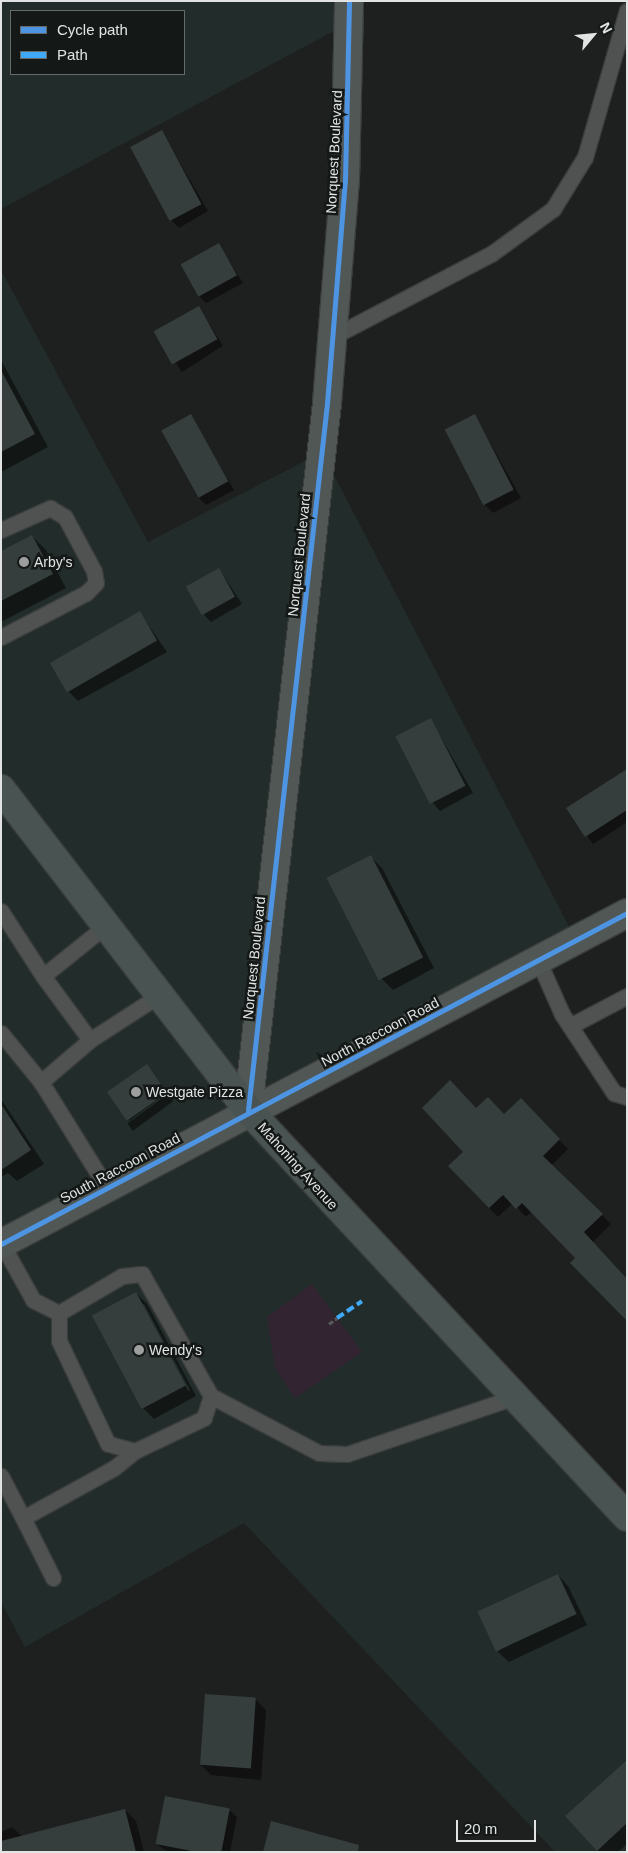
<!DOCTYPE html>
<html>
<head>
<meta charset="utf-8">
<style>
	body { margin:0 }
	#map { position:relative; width:628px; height:1853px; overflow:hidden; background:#1e201f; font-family:Helvetica,sans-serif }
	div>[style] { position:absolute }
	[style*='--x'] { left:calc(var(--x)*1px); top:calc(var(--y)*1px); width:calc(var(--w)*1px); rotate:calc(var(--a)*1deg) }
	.built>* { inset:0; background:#222c2a }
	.green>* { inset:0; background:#322431 }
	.shadow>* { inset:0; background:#0007; transform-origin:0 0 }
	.building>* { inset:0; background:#353e3c; transform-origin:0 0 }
	.path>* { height:3px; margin-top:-1.5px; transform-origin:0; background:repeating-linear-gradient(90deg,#585a59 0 5px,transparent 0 7.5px) }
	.roads { filter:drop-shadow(1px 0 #3b3e3d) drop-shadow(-1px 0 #3b3e3d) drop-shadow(0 1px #3b3e3d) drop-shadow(0 -1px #3b3e3d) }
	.lane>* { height:15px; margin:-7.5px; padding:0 7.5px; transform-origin:7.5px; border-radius:7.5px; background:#505252 }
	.secondary>* { height:28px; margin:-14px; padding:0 14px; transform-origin:14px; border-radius:14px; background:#515755 }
	.primary>* { height:28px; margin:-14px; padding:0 14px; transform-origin:14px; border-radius:14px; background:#495452 }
	.quiet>* { height:4px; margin-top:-2px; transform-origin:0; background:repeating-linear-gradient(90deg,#3fa9f5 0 8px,transparent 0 12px) }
	.cycleway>* { height:5px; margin:-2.5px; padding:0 2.5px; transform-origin:2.5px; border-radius:2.5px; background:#4d94e3 }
	.dots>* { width:14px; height:14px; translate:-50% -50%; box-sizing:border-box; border:2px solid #141817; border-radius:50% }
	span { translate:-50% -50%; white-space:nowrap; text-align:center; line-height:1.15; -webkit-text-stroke:5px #141817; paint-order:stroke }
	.street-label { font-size:14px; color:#e1e4e3 }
	.poi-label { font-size:14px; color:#e1e4e3 }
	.left { translate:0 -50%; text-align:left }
	.frame { position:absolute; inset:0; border:2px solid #e1e4e3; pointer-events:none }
	.legend { position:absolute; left:10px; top:10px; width:175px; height:65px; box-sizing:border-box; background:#141817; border:1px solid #666a69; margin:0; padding:6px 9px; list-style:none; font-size:15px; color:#e1e4e3 }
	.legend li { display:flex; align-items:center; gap:10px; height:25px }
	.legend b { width:25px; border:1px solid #666a69 }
	.north { position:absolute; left:568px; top:10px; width:50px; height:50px; -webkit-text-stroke:4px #141817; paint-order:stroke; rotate:62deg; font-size:14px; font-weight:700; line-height:20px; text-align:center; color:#e1e4e3 }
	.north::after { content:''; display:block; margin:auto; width:18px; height:22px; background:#e1e4e3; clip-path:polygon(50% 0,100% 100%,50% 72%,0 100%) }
	.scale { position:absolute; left:456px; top:1820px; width:80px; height:22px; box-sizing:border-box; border:2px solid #e1e4e3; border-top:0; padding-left:6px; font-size:15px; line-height:18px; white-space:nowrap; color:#e1e4e3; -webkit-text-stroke:4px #141817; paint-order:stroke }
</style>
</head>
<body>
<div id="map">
	<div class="built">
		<div style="clip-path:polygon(evenodd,1px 1px,349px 1px,349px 23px,1px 209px,1px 1px,11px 11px,184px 11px,184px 74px,11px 74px,11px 11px)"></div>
		<div style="clip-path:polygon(1px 270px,148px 542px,322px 452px,576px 940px,248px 1110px,627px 1517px,627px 1852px,555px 1852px,244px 1523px,25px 1647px,1px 1602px)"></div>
	</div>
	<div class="green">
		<div style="clip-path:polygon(312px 1284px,362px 1352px,295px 1398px,275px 1368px,267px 1317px)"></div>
	</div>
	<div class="shadow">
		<div style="clip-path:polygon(162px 132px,208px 211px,179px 228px,171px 220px)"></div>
		<div style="clip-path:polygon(218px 244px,243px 283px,206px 303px,199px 296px)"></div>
		<div style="left:198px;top:307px;width:46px;height:49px;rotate:57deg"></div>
		<div style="clip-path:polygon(1px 360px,48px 447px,1px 472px)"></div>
		<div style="clip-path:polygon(191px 416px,234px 490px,206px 505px,198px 497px)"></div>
		<div style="clip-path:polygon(475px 416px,521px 498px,493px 513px,485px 505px)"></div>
		<div style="clip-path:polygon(32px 536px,46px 550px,66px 588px,1px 622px,1px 552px)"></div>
		<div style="clip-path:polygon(219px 569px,242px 604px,211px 622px,204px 615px)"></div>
		<div style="clip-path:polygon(140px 613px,167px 652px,78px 701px,67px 690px)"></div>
		<div style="clip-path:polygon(431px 720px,473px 793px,440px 811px,433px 803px)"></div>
		<div style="clip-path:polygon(627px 770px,627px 822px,593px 844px,568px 809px)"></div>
		<div style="clip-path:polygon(371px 857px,382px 868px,434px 968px,393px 990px,382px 979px)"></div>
		<div style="left:147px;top:1065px;width:34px;height:48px;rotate:53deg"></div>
		<div style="left:168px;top:1094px;width:9px;height:50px;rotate:54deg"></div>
		<div style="clip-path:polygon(1px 1099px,44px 1164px,17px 1181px,8px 1173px,1px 1177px)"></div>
		<div style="clip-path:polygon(530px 1109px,568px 1149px,551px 1166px,611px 1224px,577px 1258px,532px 1211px,526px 1217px,513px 1203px,498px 1217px,489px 1208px,464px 1152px,477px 1110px,504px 1115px)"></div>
		<div style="clip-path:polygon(evenodd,136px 1293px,147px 1304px,196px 1396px,154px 1419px,143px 1408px,94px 1316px,136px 1293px,142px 1304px,144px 1304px,190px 1390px,188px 1391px,142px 1304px)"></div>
		<div style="clip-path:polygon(558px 1575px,568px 1586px,587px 1625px,509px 1662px,498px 1652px)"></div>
		<div style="clip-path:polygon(255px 1699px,266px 1710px,261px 1780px,211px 1775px,200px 1764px)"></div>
		<div style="clip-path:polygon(627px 1762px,627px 1844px,618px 1852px,599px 1852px,567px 1816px)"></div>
		<div style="clip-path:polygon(125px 1810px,136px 1821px,144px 1852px,1px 1852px,1px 1832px,12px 1827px,23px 1837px)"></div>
		<div style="clip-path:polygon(229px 1810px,237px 1817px,230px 1852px,168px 1852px,157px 1844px)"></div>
	</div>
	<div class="building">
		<div style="left:162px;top:130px;width:84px;height:36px;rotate:62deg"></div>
		<div style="left:219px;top:243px;width:37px;height:44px;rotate:61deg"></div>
		<div style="left:199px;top:306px;width:38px;height:52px;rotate:61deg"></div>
		<div style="clip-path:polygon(1px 370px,35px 434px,1px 452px)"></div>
		<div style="left:191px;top:414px;width:77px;height:34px;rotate:61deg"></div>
		<div style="left:475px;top:414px;width:85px;height:34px;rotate:63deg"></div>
		<div style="clip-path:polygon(32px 535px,53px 574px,1px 601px,1px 551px)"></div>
		<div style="left:219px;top:568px;width:33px;height:38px;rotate:61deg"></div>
		<div style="left:140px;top:611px;width:34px;height:104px;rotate:60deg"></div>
		<div style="left:431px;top:718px;width:76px;height:40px;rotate:63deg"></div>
		<div style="clip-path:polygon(627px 769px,627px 810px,585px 837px,566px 808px)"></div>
		<div style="left:371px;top:855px;width:115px;height:50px;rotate:63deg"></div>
		<div style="left:147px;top:1064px;width:35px;height:49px;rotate:55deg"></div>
		<div style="clip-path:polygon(450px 1080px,476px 1108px,488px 1097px,504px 1114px,521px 1098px,560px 1139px,543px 1156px,603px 1214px,584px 1232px,627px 1279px,627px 1321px,570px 1263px,575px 1258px,522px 1203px,516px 1209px,503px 1195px,489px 1208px,448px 1166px,463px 1152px,422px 1108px)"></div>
		<div style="clip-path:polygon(1px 1104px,31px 1150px,1px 1170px)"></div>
		<div style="left:136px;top:1292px;width:106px;height:50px;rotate:62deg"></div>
		<div style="left:558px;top:1574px;width:44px;height:89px;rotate:65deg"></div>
		<div style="left:205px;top:1694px;width:51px;height:71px;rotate:4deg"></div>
		<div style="clip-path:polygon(627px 1760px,627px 1823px,597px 1851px,565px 1816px)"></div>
		<div style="left:165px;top:1796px;width:66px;height:49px;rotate:11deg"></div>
		<div style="clip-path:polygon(125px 1809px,136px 1852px,1px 1852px,1px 1841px)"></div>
		<div style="clip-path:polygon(271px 1821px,359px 1845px,358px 1852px,263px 1852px)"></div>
	</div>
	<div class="path">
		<div style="--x:329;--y:1324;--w:10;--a:-37"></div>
	</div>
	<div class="roads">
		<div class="lane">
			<div style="--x:332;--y:337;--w:179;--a:-27.6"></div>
			<div style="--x:491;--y:254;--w:77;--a:-36"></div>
			<div style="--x:553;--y:209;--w:61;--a:-58.4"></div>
			<div style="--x:585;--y:157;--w:152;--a:-74"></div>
			<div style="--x:1;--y:530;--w:54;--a:-24.2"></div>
			<div style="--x:50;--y:508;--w:17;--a:31"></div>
			<div style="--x:65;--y:517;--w:61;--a:61.8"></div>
			<div style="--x:94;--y:571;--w:12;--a:81"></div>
			<div style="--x:96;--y:583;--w:14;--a:135"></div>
			<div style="--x:86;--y:593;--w:96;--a:152.6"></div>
			<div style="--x:1;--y:911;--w:77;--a:57.1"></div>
			<div style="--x:104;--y:927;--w:78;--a:141.2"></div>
			<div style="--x:43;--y:976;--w:79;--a:53.7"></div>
			<div style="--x:90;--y:1040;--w:65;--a:139.4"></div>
			<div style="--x:41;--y:1082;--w:125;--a:58.1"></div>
			<div style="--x:538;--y:960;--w:59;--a:66"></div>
			<div style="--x:562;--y:1014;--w:95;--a:56.6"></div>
			<div style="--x:614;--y:1093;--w:14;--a:17"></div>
			<div style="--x:570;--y:1026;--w:64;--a:-27.8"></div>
			<div style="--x:1;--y:1033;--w:63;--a:50.8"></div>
			<div style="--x:90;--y:1040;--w:81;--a:-32.9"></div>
			<div style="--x:2;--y:1244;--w:64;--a:61"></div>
			<div style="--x:33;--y:1300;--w:29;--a:27"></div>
			<div style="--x:142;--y:1274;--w:140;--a:60.5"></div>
			<div style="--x:211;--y:1396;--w:23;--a:108"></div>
			<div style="--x:204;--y:1418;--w:76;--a:154.4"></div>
			<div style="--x:135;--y:1451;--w:28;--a:-165"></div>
			<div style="--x:108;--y:1444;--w:114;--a:-115.4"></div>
			<div style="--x:59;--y:1341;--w:28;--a:-90"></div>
			<div style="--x:59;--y:1313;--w:73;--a:-30.4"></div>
			<div style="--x:122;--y:1276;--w:20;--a:-6"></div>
			<div style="--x:211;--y:1396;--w:122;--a:27.8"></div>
			<div style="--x:319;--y:1453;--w:28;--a:2"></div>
			<div style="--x:347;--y:1454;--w:176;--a:-18.8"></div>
			<div style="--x:1;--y:1476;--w:47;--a:62.4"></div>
			<div style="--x:53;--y:1578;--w:67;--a:-116.6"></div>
			<div style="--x:23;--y:1518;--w:104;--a:-28.8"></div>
			<div style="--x:114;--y:1468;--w:27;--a:-39"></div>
		</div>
		<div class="secondary">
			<div style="--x:248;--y:1110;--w:711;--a:-83.62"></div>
			<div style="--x:327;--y:403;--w:224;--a:-85.4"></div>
			<div style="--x:345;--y:180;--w:179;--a:-88.7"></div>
			<div style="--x:1;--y:1244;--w:708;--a:-27.87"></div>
		</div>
		<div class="primary">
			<div style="--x:1;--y:789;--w:405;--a:52.4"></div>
			<div style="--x:248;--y:1110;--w:556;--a:47.04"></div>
		</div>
	</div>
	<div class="quiet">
		<div style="--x:337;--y:1318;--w:30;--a:-34"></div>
	</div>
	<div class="cycleway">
		<div style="--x:248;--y:1110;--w:711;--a:-83.62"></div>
		<div style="--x:327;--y:403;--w:224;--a:-85.4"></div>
		<div style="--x:345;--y:180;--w:179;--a:-88.7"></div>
		<div style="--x:1;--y:1244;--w:708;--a:-27.87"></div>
	</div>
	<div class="dots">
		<div style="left:24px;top:562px;background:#9d9f9e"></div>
		<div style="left:136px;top:1092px;background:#9d9f9e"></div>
		<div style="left:139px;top:1350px;background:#9d9f9e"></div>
	</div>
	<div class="street-label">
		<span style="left:334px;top:152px;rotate:-87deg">Norquest Boulevard</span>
		<span style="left:299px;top:555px;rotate:-84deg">Norquest Boulevard</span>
		<span style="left:254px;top:958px;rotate:-84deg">Norquest Boulevard</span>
		<span style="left:380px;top:1032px;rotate:-28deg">North Raccoon Road</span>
		<span style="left:298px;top:1166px;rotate:48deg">Mahoning Avenue</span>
		<span style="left:120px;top:1168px;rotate:-28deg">South Raccoon Road</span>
	</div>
	<div class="poi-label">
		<span class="left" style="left:34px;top:562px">Arby's</span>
		<span class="left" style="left:146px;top:1092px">Westgate Pizza</span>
		<span class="left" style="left:149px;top:1350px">Wendy's</span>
	</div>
	<div class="frame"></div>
	<ul class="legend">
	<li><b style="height:6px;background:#4d94e3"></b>Cycle path</li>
	<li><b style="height:6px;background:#3fa9f5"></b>Path</li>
	</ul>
	<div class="north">N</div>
	<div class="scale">20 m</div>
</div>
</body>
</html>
